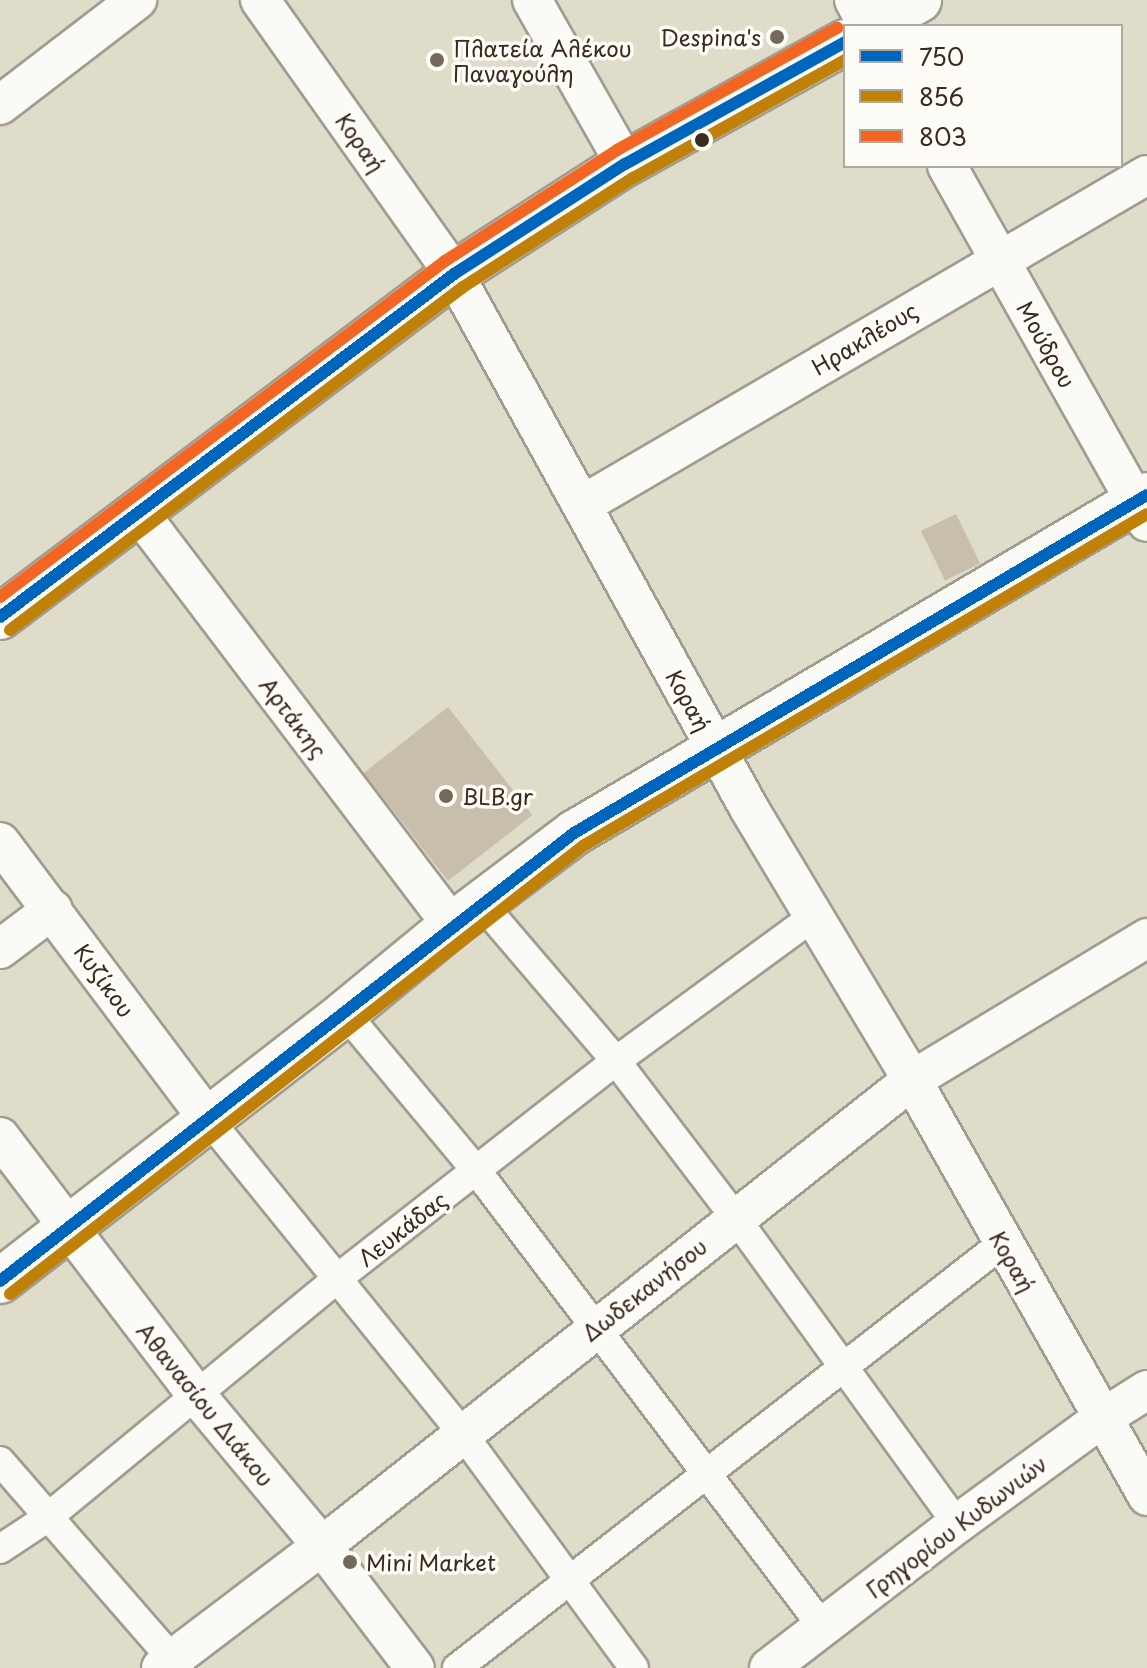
<!DOCTYPE html>
<html>
<head>
<meta charset="utf-8">
<style>
	body { margin:0 }
	#map { position:relative; width:1147px; height:1668px; overflow:hidden; background:#dfdcc9; font-family:"Playpen Sans",sans-serif }
	div>[style] { position:absolute }
	[style*='--x'] { left:calc(var(--x)*1px); top:calc(var(--y)*1px); width:calc(var(--w)*1px); rotate:calc(var(--a)*1deg) }
	.building>* { inset:0; background:#c8beac; transform-origin:0 0 }
	.roads { filter:drop-shadow(2px 0 #a09c90) drop-shadow(-2px 0 #a09c90) drop-shadow(0 2px #a09c90) drop-shadow(0 -2px #a09c90) }
	.pedestrian>* { height:28px; margin:-14px; padding:0 14px; transform-origin:14px; border-radius:14px; background:#fafaf7 }
	.minor>* { height:38px; margin:-19px; padding:0 19px; transform-origin:19px; border-radius:19px; background:#fafaf7 }
	.tertiary>* { height:44px; margin:-22px; padding:0 22px; transform-origin:22px; border-radius:22px; background:#fafaf7 }
	.bus-1>* { height:12px; margin:-6px; padding:0 6px; transform-origin:6px; border-radius:6px; background:#0065bd }
	.bus-2>* { height:12px; margin:-6px; padding:0 6px; transform-origin:6px; border-radius:6px; background:#bf8109 }
	.bus-3>* { height:12px; margin:-6px; padding:0 6px; transform-origin:6px; border-radius:6px; background:#f26522 }
	.dots>* { width:22px; height:22px; translate:-50% -50%; box-sizing:border-box; border:4px solid #fdfcf7; border-radius:50% }
	span { translate:-50% -50%; white-space:nowrap; text-align:center; line-height:1.15; -webkit-text-stroke:7px #fdfcf7; paint-order:stroke }
	.poi-label { font-size:22px; color:#3b2a1e }
	.right { translate:-100% -50%; text-align:right }
	.left { translate:0 -50%; text-align:left }
	.street-label { font-size:22px; color:#3b2a1e }
	.legend { position:absolute; left:843px; top:24px; width:280px; height:144px; box-sizing:border-box; background:#fdfcf7; border:2px solid #afa8a0; margin:0; padding:10px 14px; list-style:none; font-size:24px; color:#3b2a1e }
	.legend li { display:flex; align-items:center; gap:16px; height:40px }
	.legend b { width:40px; border:2px solid #afa8a0 }
</style>
</head>
<body>
<div id="map">
	<div class="building">
		<div style="left:956px;top:514px;width:55px;height:39px;rotate:64deg"></div>
		<div style="left:448px;top:707px;width:137px;height:107px;rotate:52deg"></div>
	</div>
	<div class="roads">
		<div class="pedestrian">
			<div style="--x:482;--y:904;--w:206;--a:49.5"></div>
			<div style="--x:616;--y:1061;--w:196;--a:52.7"></div>
			<div style="--x:735;--y:1217;--w:379;--a:54.1"></div>
			<div style="--x:345;--y:1013;--w:204;--a:50.2"></div>
			<div style="--x:476;--y:1170;--w:572;--a:52.81"></div>
			<div style="--x:208;--y:1119;--w:404;--a:51"></div>
			<div style="--x:462;--y:1433;--w:291;--a:53.8"></div>
			<div style="--x:0;--y:1461;--w:274;--a:49"></div>
			<div style="--x:0;--y:1549;--w:56;--a:-33.4"></div>
			<div style="--x:47;--y:1518;--w:377;--a:-39.5"></div>
			<div style="--x:338;--y:1278;--w:353;--a:-38"></div>
			<div style="--x:616;--y:1061;--w:244;--a:-36.2"></div>
			<div style="--x:457;--y:1668;--w:692;--a:-37.9"></div>
		</div>
		<div class="minor">
			<div style="--x:260;--y:0;--w:336;--a:54.7"></div>
			<div style="--x:454;--y:274;--w:612;--a:61.09"></div>
			<div style="--x:750;--y:810;--w:315;--a:59"></div>
			<div style="--x:912;--y:1080;--w:478;--a:60.5"></div>
			<div style="--x:532;--y:0;--w:189;--a:60.4"></div>
			<div style="--x:854;--y:0;--w:30;--a:62"></div>
			<div style="--x:0;--y:105;--w:173;--a:-37.5"></div>
			<div style="--x:947;--y:166;--w:408;--a:60.7"></div>
			<div style="--x:582;--y:505;--w:654;--a:-30.29"></div>
			<div style="--x:137;--y:510;--w:521;--a:52.8"></div>
			<div style="--x:0;--y:842;--w:346;--a:53.1"></div>
			<div style="--x:0;--y:949;--w:66;--a:-37"></div>
			<div style="--x:0;--y:1137;--w:325;--a:52.7"></div>
			<div style="--x:197;--y:1396;--w:195;--a:50.2"></div>
			<div style="--x:322;--y:1546;--w:153;--a:52.7"></div>
			<div style="--x:161;--y:1668;--w:202;--a:-37.2"></div>
			<div style="--x:322;--y:1546;--w:752;--a:-38.3"></div>
			<div style="--x:912;--y:1080;--w:275;--a:-31.1"></div>
			<div style="--x:769;--y:1668;--w:237;--a:-37.5"></div>
			<div style="--x:957;--y:1524;--w:182;--a:-36.1"></div>
			<div style="--x:1104;--y:1417;--w:51;--a:-32.1"></div>
		</div>
		<div class="tertiary">
			<div style="--x:873;--y:26;--w:53;--a:-29.5"></div>
			<div style="--x:0;--y:617;--w:569;--a:-37.07"></div>
			<div style="--x:454;--y:274;--w:203;--a:-32.8"></div>
			<div style="--x:625;--y:164;--w:252;--a:-29"></div>
			<div style="--x:0;--y:1281;--w:437;--a:-37.8"></div>
			<div style="--x:345;--y:1013;--w:139;--a:-39.4"></div>
			<div style="--x:452;--y:925;--w:153;--a:-37"></div>
			<div style="--x:574;--y:833;--w:665;--a:-30.54"></div>
		</div>
	</div>
	<div class="bus-1">
		<div style="--x:0;--y:617;--w:569;--a:-37.07"></div>
		<div style="--x:454;--y:274;--w:203;--a:-32.8"></div>
		<div style="--x:625;--y:164;--w:252;--a:-29"></div>
		<div style="--x:0;--y:1281;--w:728;--a:-37.97"></div>
		<div style="--x:574;--y:833;--w:665;--a:-30.54"></div>
	</div>
	<div class="bus-2">
		<div style="--x:10;--y:630;--w:568;--a:-37.13"></div>
		<div style="--x:463;--y:287;--w:202;--a:-32.7"></div>
		<div style="--x:633;--y:178;--w:243;--a:-29.1"></div>
		<div style="--x:10;--y:1294;--w:727;--a:-38.02"></div>
		<div style="--x:583;--y:846;--w:654;--a:-30.48"></div>
	</div>
	<div class="bus-3">
		<div style="--x:0;--y:597;--w:558;--a:-37.05"></div>
		<div style="--x:445;--y:261;--w:205;--a:-32.8"></div>
		<div style="--x:617;--y:150;--w:252;--a:-29"></div>
	</div>
	<div class="dots">
		<div style="left:777px;top:37px;background:#74685a"></div>
		<div style="left:437px;top:60px;background:#74685a"></div>
		<div style="left:702px;top:140px;background:#3b2a1e"></div>
		<div style="left:446px;top:796px;background:#74685a"></div>
		<div style="left:350px;top:1562px;background:#74685a"></div>
	</div>
	<div class="poi-label">
		<span class="right" style="left:761px;top:37px">Despina's</span>
		<span class="left" style="left:453px;top:60px">Πλατεία Αλέκου<br>Παναγούλη</span>
		<span class="left" style="left:462px;top:796px">BLB.gr</span>
		<span class="left" style="left:366px;top:1562px">Mini Market</span>
	</div>
	<div class="street-label">
		<span style="left:361px;top:142px;rotate:55deg">Κοραή</span>
		<span style="left:864px;top:338px;rotate:-31deg">Ηρακλέους</span>
		<span style="left:1047px;top:344px;rotate:61deg">Μούδρου</span>
		<span style="left:689px;top:700px;rotate:61deg">Κοραή</span>
		<span style="left:294px;top:717px;rotate:53deg">Αρτάκης</span>
		<span style="left:105px;top:980px;rotate:54deg">Κυζίκου</span>
		<span style="left:402px;top:1228px;rotate:-38deg">Λευκάδας</span>
		<span style="left:1013px;top:1261px;rotate:60deg">Κοραή</span>
		<span style="left:644px;top:1289px;rotate:-38deg">Δωδεκανήσου</span>
		<span style="left:206px;top:1404px;rotate:51deg">Αθανασίου Διάκου</span>
		<span style="left:956px;top:1526px;rotate:-37deg">Γρηγορίου Κυδωνιών</span>
	</div>
	<ul class="legend">
	<li><b style="height:10px;background:#0065bd"></b>750</li>
	<li><b style="height:10px;background:#bf8109"></b>856</li>
	<li><b style="height:10px;background:#f26522"></b>803</li>
	</ul>
</div>
</body>
</html>
